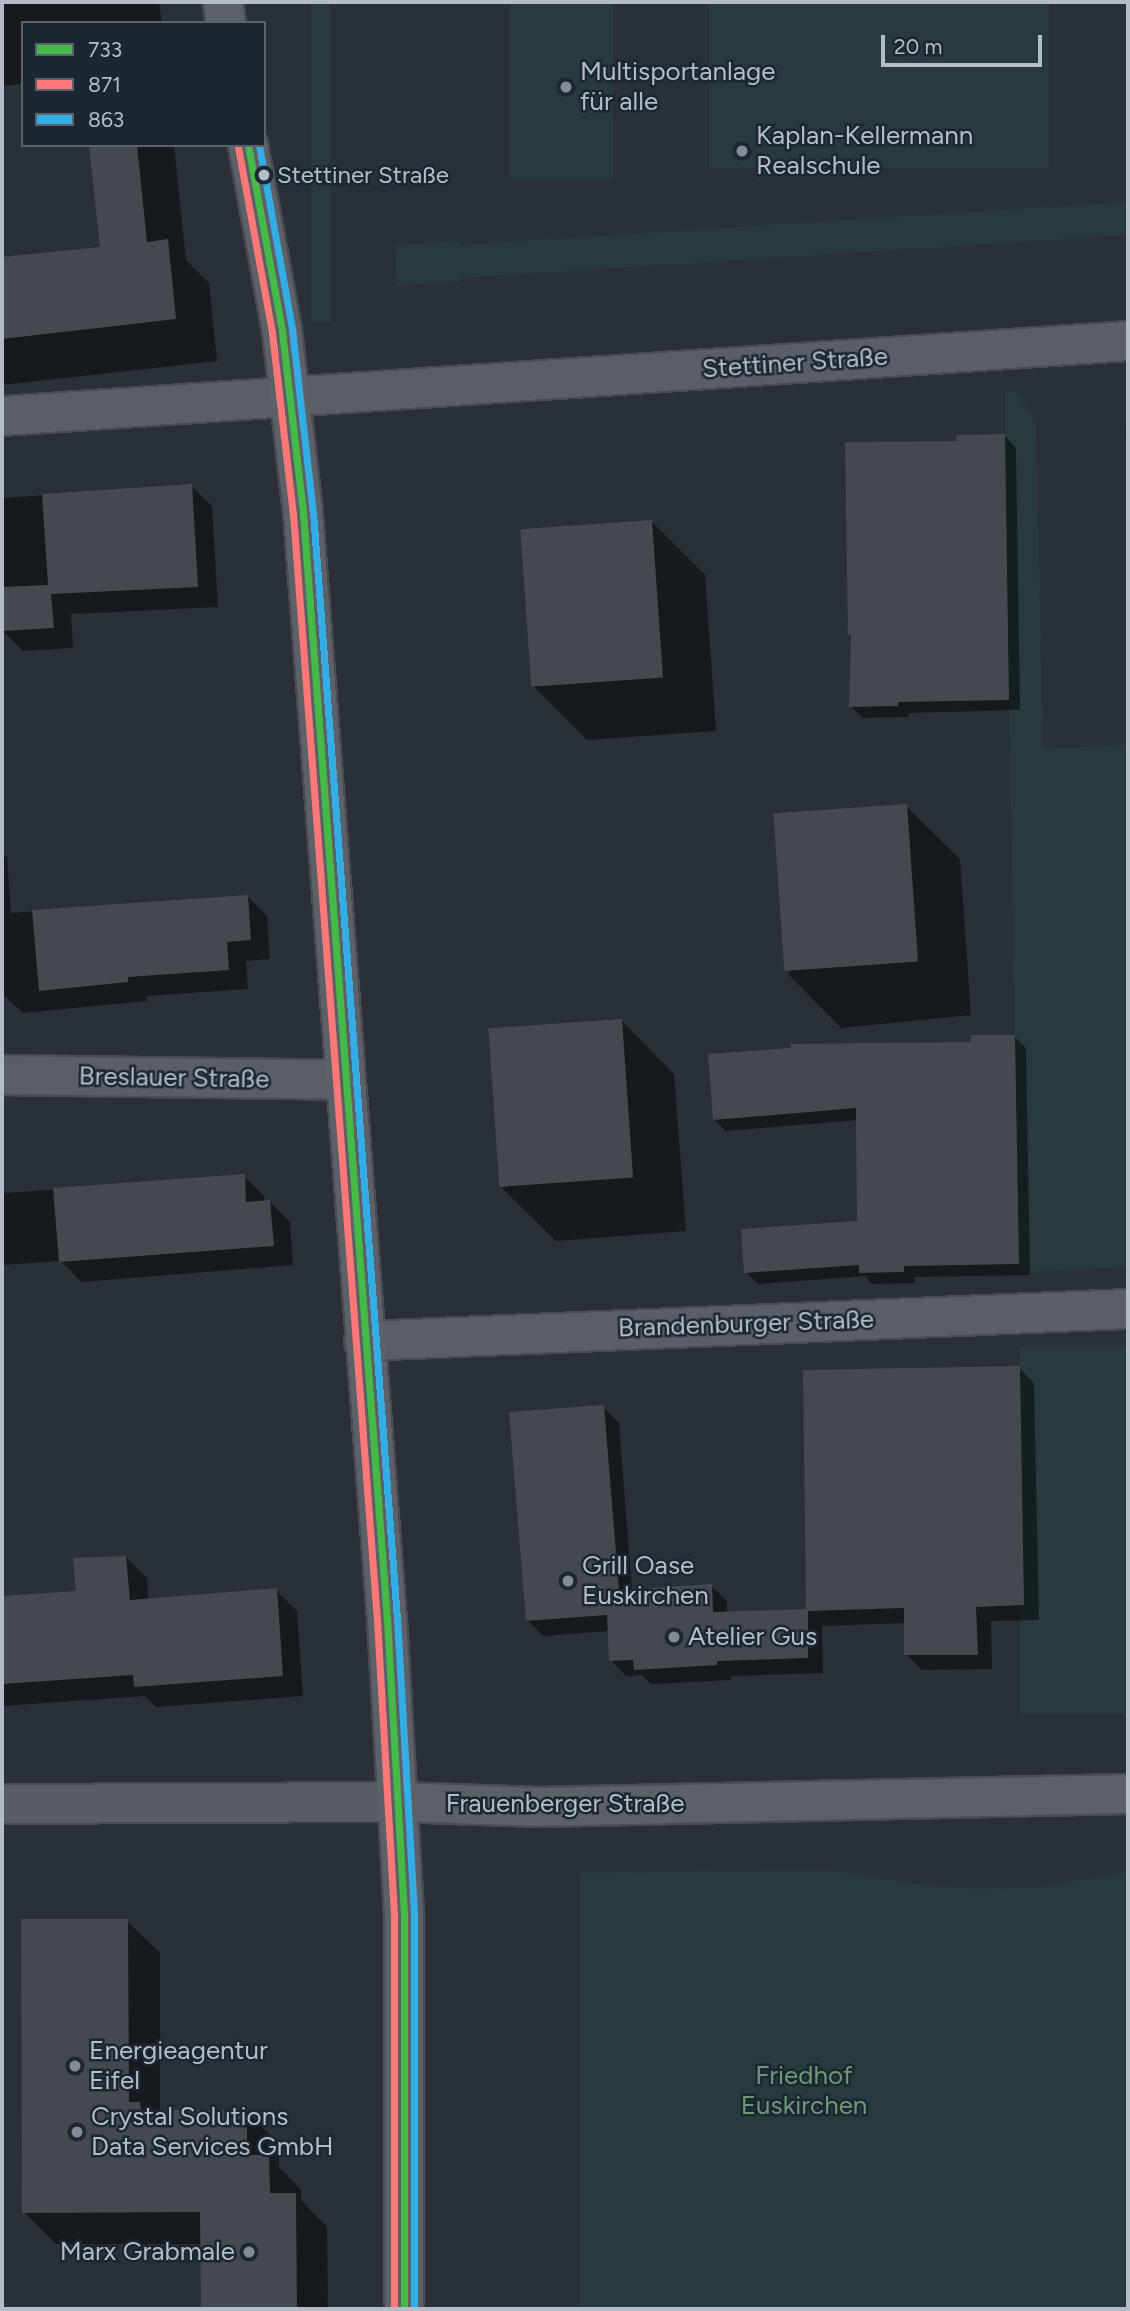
<!DOCTYPE html>
<html>
<head>
<meta charset="utf-8">
<style>
	body { margin:0 }
	#map { position:relative; width:1130px; height:2311px; overflow:hidden; background:#2a3038; font-family:Figtree,sans-serif }
	div>[style] { position:absolute }
	[style*='--x'] { left:calc(var(--x)*1px); top:calc(var(--y)*1px); width:calc(var(--w)*1px); rotate:calc(var(--a)*1deg) }
	.green>* { inset:0; background:#273a3e; transform-origin:0 0 }
	.shadow>* { inset:0; background:#0007 }
	.building>* { inset:0; background:#444950; transform-origin:0 0 }
	.roads { filter:drop-shadow(2px 0 #484c53) drop-shadow(-2px 0 #484c53) drop-shadow(0 2px #484c53) drop-shadow(0 -2px #484c53) }
	.street>* { height:38px; margin:-19px; padding:0 19px; transform-origin:19px; border-radius:19px; background:#5a5e66 }
	.secondary>* { height:38px; margin:-19px; padding:0 19px; transform-origin:19px; border-radius:19px; background:#595d64 }
	.primary>* { height:38px; margin:-19px; padding:0 19px; transform-origin:19px; border-radius:19px; background:#5c6168 }
	.bus-1>* { height:7px; margin:-3.5px; padding:0 3.5px; transform-origin:3.5px; border-radius:3.5px; background:#46ba47 }
	.bus-2>* { height:7px; margin:-3.5px; padding:0 3.5px; transform-origin:3.5px; border-radius:3.5px; background:#fc7878 }
	.bus-3>* { height:7px; margin:-3.5px; padding:0 3.5px; transform-origin:3.5px; border-radius:3.5px; background:#33ade3 }
	.dots>* { width:19px; height:19px; translate:-50% -50%; box-sizing:border-box; border:4px solid #1d2633; border-radius:50% }
	span { translate:-50% -50%; white-space:nowrap; text-align:center; line-height:1.15; -webkit-text-stroke:5px #1d2633; paint-order:stroke }
	.bus-label { font-size:24px; color:#b4bcc9 }
	.left { translate:0 -50%; text-align:left }
	.poi-label { font-size:26px; color:#b4bcc9 }
	.right { translate:-100% -50%; text-align:right }
	.street-label { font-size:26px; color:#b4bcc9 }
	.park-label { font-size:26px; color:#6b9a76 }
	.frame { position:absolute; inset:0; border:4px solid #b4bcc9; pointer-events:none }
	.legend { position:absolute; left:21px; top:21px; width:245px; height:126px; box-sizing:border-box; background:#1d2633; border:2px solid #59626f; margin:0; padding:9px 12px; list-style:none; font-size:21px; color:#b4bcc9 }
	.legend li { display:flex; align-items:center; gap:14px; height:35px }
	.legend b { width:35px; border:2px solid #59626f }
	.scale { position:absolute; left:881px; top:35px; width:161px; height:32px; box-sizing:border-box; border:4px solid #b4bcc9; border-top:0; padding-left:9px; font-size:21px; line-height:24px; white-space:nowrap; color:#b4bcc9; -webkit-text-stroke:5px #1d2633; paint-order:stroke }
</style>
</head>
<body>
<div id="map">
	<div class="green">
		<div style="left:311px;top:2px;width:19px;height:320px"></div>
		<div style="left:510px;top:2px;width:103px;height:177px"></div>
		<div style="left:709px;top:2px;width:340px;height:166px"></div>
		<div style="clip-path:polygon(1128px 202px,1128px 235px,461px 278px,461px 281px,397px 286px,395px 245px,459px 241px,460px 245px)"></div>
		<div style="clip-path:polygon(1016px 391px,1036px 423px,1043px 749px,1128px 745px,1128px 1267px,1019px 1272px,1005px 459px,1005px 392px)"></div>
		<div style="left:1128px;top:1347px;width:367px;height:108px;rotate:90deg"></div>
		<div style="clip-path:polygon(827px 1870px,924px 1885px,978px 1889px,1038px 1887px,1128px 1872px,1128px 2309px,580px 2309px,580px 1873px)"></div>
	</div>
	<div class="shadow">
		<div style="clip-path:polygon(2px 2px,159px 2px,162px 23px,23px 23px,23px 84px,2px 86px)"></div>
		<div style="clip-path:polygon(91px 145px,174px 145px,186px 260px,209px 283px,217px 361px,2px 385px,2px 259px,102px 248px)"></div>
		<div style="clip-path:polygon(1125px 428px,1128px 428px,1128px 472px)"></div>
		<div style="clip-path:polygon(1005px 436px,1016px 448px,1020px 710px,908px 713px,909px 717px,863px 718px,851px 706px,852px 638px,849px 634px,958px 443px)"></div>
		<div style="clip-path:polygon(191px 486px,212px 506px,218px 607px,71px 614px,73px 648px,23px 651px,2px 630px,2px 498px)"></div>
		<div style="clip-path:polygon(651px 521px,705px 575px,716px 731px,587px 740px,534px 687px)"></div>
		<div style="clip-path:polygon(906px 806px,960px 859px,971px 1015px,841px 1028px,788px 974px)"></div>
		<div style="clip-path:polygon(2px 852px,7px 857px,11px 913px,247px 896px,267px 916px,270px 959px,246px 961px,248px 989px,146px 996px,147px 1001px,23px 1013px,2px 994px)"></div>
		<div style="clip-path:polygon(621px 1020px,674px 1074px,686px 1231px,556px 1241px,502px 1188px)"></div>
		<div style="clip-path:polygon(1015px 1037px,1026px 1048px,1030px 1275px,914px 1277px,915px 1283px,872px 1284px,865px 1276px,758px 1284px,746px 1272px,859px 1223px,858px 1120px,726px 1131px,714px 1119px,973px 1044px)"></div>
		<div style="clip-path:polygon(244px 1176px,264px 1196px,265px 1202px,270px 1202px,290px 1222px,293px 1265px,81px 1282px,61px 1261px,2px 1265px,2px 1177px,5px 1193px)"></div>
		<div style="clip-path:polygon(1019px 1368px,1034px 1383px,1039px 1620px,991px 1621px,992px 1669px,922px 1670px,906px 1654px,906px 1623px,822px 1626px,823px 1673px,731px 1676px,731px 1680px,651px 1684px,642px 1675px,626px 1676px,611px 1660px,609px 1631px,543px 1636px,527px 1620px,603px 1407px,619px 1423px,632px 1591px,711px 1586px,727px 1601px,727px 1613px,808px 1611px)"></div>
		<div style="clip-path:polygon(126px 1557px,147px 1578px,148px 1600px,276px 1590px,297px 1611px,303px 1696px,156px 1707px,145px 1696px,2px 1706px,2px 1598px,78px 1592px)"></div>
		<div style="clip-path:polygon(127px 1921px,160px 1953px,160px 2111px,246px 2111px,279px 2144px,279px 2167px,301px 2190px,301px 2200px,327px 2227px,328px 2309px,203px 2309px,202px 2244px,56px 2244px,24px 2212px)"></div>
	</div>
	<div class="building">
		<div style="clip-path:polygon(89px 145px,137px 145px,147px 242px,168px 239px,176px 319px,2px 339px,2px 257px,100px 247px)"></div>
		<div style="clip-path:polygon(1005px 434px,1009px 700px,898px 702px,898px 706px,849px 707px,851px 635px,848px 635px,845px 442px,957px 441px,956px 435px)"></div>
		<div style="clip-path:polygon(192px 484px,198px 587px,51px 594px,54px 628px,2px 631px,2px 587px,48px 585px,42px 494px)"></div>
		<div style="left:652px;top:520px;width:158px;height:132px;rotate:86deg"></div>
		<div style="left:907px;top:804px;width:158px;height:134px;rotate:86deg"></div>
		<div style="clip-path:polygon(248px 895px,251px 940px,227px 942px,229px 970px,128px 977px,128px 982px,39px 991px,32px 910px)"></div>
		<div style="left:622px;top:1019px;width:159px;height:134px;rotate:86deg"></div>
		<div style="clip-path:polygon(971px 1035px,1015px 1035px,1019px 1264px,904px 1266px,904px 1272px,859px 1273px,859px 1265px,744px 1273px,741px 1229px,857px 1221px,856px 1108px,713px 1120px,708px 1054px,791px 1048px,790px 1044px,971px 1042px)"></div>
		<div style="clip-path:polygon(245px 1174px,246px 1202px,270px 1200px,274px 1246px,59px 1262px,53px 1188px)"></div>
		<div style="clip-path:polygon(1020px 1366px,1024px 1605px,976px 1607px,978px 1655px,904px 1655px,904px 1608px,808px 1611px,808px 1658px,717px 1661px,717px 1665px,634px 1670px,633px 1660px,609px 1661px,607px 1615px,526px 1621px,509px 1412px,604px 1405px,619px 1590px,712px 1584px,713px 1612px,806px 1609px,803px 1370px)"></div>
		<div style="clip-path:polygon(126px 1556px,130px 1600px,277px 1588px,283px 1676px,134px 1687px,133px 1675px,2px 1684px,2px 1596px,76px 1591px,73px 1558px)"></div>
		<div style="clip-path:polygon(21px 1919px,128px 1919px,129px 2102px,140px 2102px,141px 2110px,247px 2110px,247px 2155px,269px 2155px,270px 2193px,296px 2193px,297px 2309px,201px 2309px,200px 2212px,22px 2213px)"></div>
	</div>
	<div class="roads">
		<div class="street">
			<div style="--x:2;--y:416;--w:1128;--a:-3.81"></div>
			<div style="--x:2;--y:1075;--w:344;--a:0.8"></div>
			<div style="--x:364;--y:1341;--w:765;--a:-2.4"></div>
		</div>
		<div class="secondary">
			<div style="--x:2;--y:1804;--w:395;--a:-0.3"></div>
		</div>
		<div class="primary">
			<div style="--x:223;--y:2;--w:21;--a:82"></div>
			<div style="--x:248;--y:145;--w:189;--a:79.6"></div>
			<div style="--x:282;--y:331;--w:183;--a:83.4"></div>
			<div style="--x:303;--y:513;--w:1109;--a:85.66"></div>
			<div style="--x:387;--y:1619;--w:297;--a:86.7"></div>
			<div style="--x:404;--y:1916;--w:393;--a:90"></div>
			<div style="--x:397;--y:1802;--w:142;--a:2"></div>
			<div style="--x:539;--y:1807;--w:589;--a:-1.26"></div>
		</div>
	</div>
	<div class="bus-1">
		<div style="--x:248;--y:145;--w:189;--a:79.6"></div>
		<div style="--x:282;--y:331;--w:183;--a:83.4"></div>
		<div style="--x:303;--y:513;--w:1109;--a:85.66"></div>
		<div style="--x:387;--y:1619;--w:297;--a:86.7"></div>
		<div style="--x:404;--y:1916;--w:393;--a:90"></div>
	</div>
	<div class="bus-2">
		<div style="--x:238;--y:147;--w:189;--a:79.6"></div>
		<div style="--x:272;--y:333;--w:182;--a:83.4"></div>
		<div style="--x:293;--y:514;--w:1109;--a:85.66"></div>
		<div style="--x:377;--y:1620;--w:296;--a:86.7"></div>
		<div style="--x:394;--y:1916;--w:393;--a:90"></div>
	</div>
	<div class="bus-3">
		<div style="--x:259;--y:145;--w:187;--a:79.8"></div>
		<div style="--x:292;--y:329;--w:184;--a:83.5"></div>
		<div style="--x:313;--y:512;--w:1109;--a:85.66"></div>
		<div style="--x:397;--y:1618;--w:298;--a:86.7"></div>
		<div style="--x:414;--y:1916;--w:393;--a:90"></div>
	</div>
	<div class="dots">
		<div style="left:566px;top:87px;background:#848b96"></div>
		<div style="left:742px;top:151px;background:#848b96"></div>
		<div style="left:264px;top:175px;background:#b4bcc9"></div>
		<div style="left:568px;top:1581px;background:#848b96"></div>
		<div style="left:674px;top:1637px;background:#848b96"></div>
		<div style="left:75px;top:2066px;background:#848b96"></div>
		<div style="left:77px;top:2132px;background:#848b96"></div>
		<div style="left:249px;top:2252px;background:#848b96"></div>
	</div>
	<div class="bus-label">
		<span class="left" style="left:277px;top:175px">Stettiner Straße</span>
	</div>
	<div class="poi-label">
		<span class="left" style="left:580px;top:87px">Multisportanlage<br>für alle</span>
		<span class="left" style="left:756px;top:151px">Kaplan-Kellermann<br>Realschule</span>
		<span class="left" style="left:582px;top:1581px">Grill Oase<br>Euskirchen</span>
		<span class="left" style="left:688px;top:1637px">Atelier Gus</span>
		<span class="left" style="left:89px;top:2066px">Energieagentur<br>Eifel</span>
		<span class="left" style="left:91px;top:2132px">Crystal Solutions<br>Data Services GmbH</span>
		<span class="right" style="left:235px;top:2252px">Marx Grabmale</span>
	</div>
	<div class="street-label">
		<span style="left:795px;top:363px;rotate:-4deg">Stettiner Straße</span>
		<span style="left:174px;top:1078px;rotate:1deg">Breslauer Straße</span>
		<span style="left:746px;top:1324px;rotate:-2deg">Brandenburger Straße</span>
		<span style="left:565px;top:1804px">Frauenberger Straße</span>
	</div>
	<div class="park-label">
		<span style="left:804px;top:2091px">Friedhof<br>Euskirchen</span>
	</div>
	<div class="frame"></div>
	<ul class="legend">
	<li><b style="height:9px;background:#46ba47"></b>733</li>
	<li><b style="height:9px;background:#fc7878"></b>871</li>
	<li><b style="height:9px;background:#33ade3"></b>863</li>
	</ul>
	<div class="scale">20 m</div>
</div>
</body>
</html>
